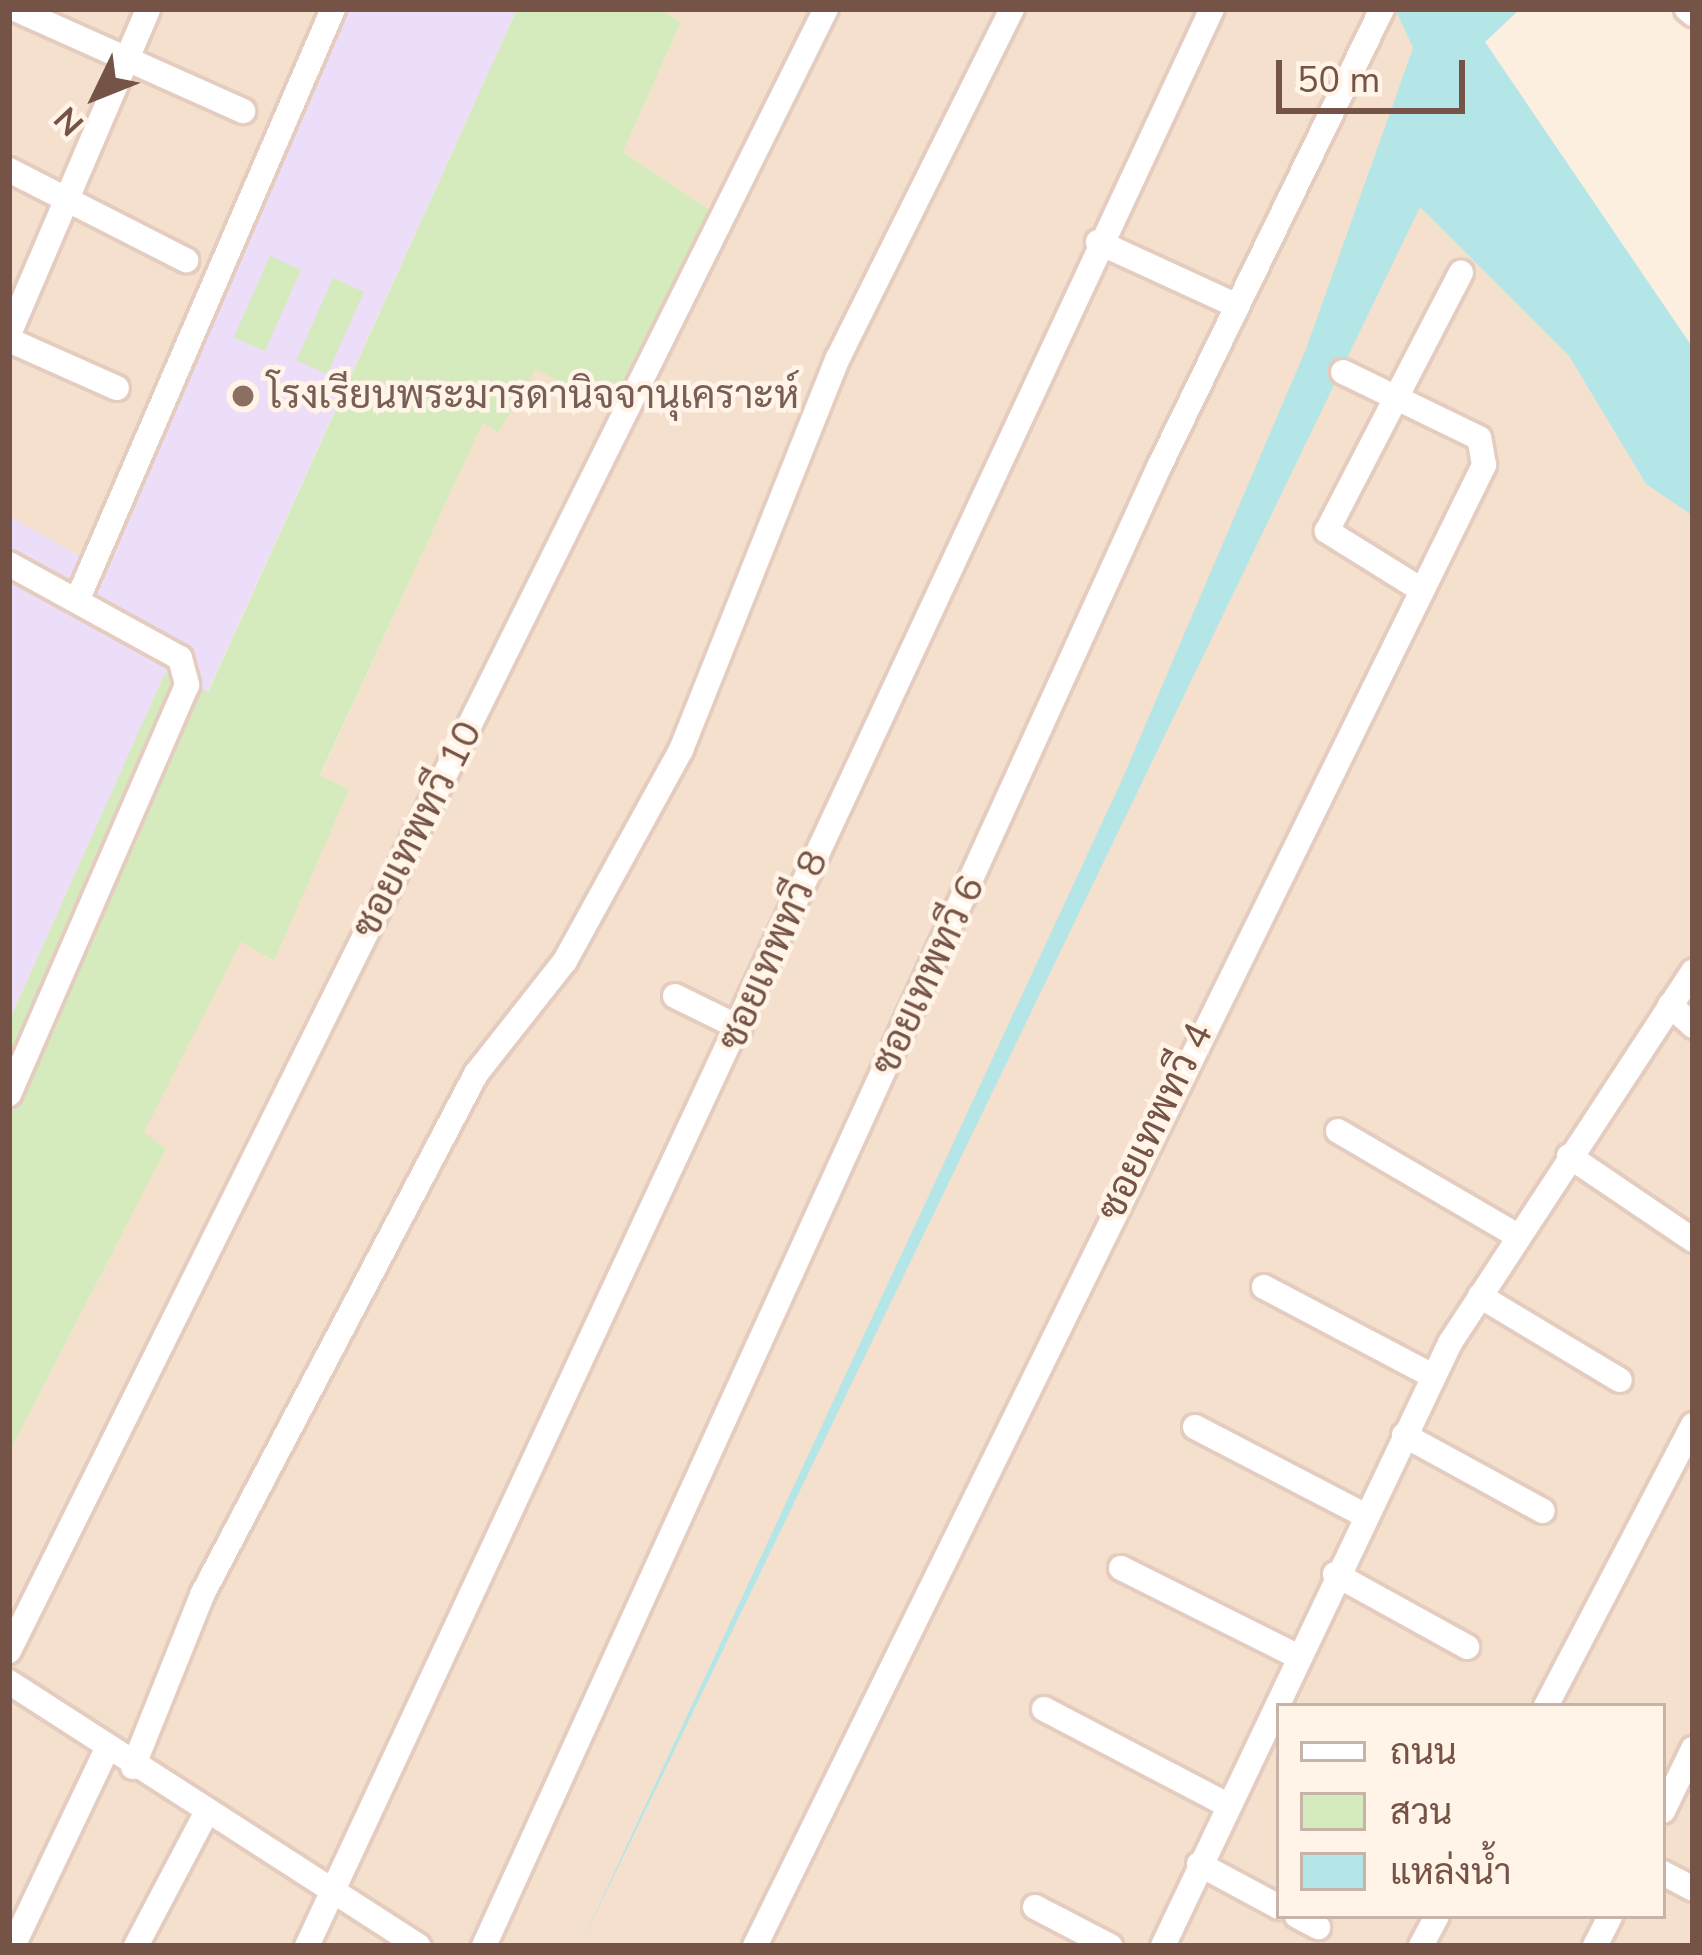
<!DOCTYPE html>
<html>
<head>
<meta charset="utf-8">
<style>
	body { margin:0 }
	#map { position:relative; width:1702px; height:1955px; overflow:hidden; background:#fdefe0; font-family:"Nunito Sans",Sarabun,sans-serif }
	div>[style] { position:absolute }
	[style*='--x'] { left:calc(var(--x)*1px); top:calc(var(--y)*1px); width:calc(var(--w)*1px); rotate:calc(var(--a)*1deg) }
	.residential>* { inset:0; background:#f5e0ce }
	.education>* { inset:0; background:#ecddf9 }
	.green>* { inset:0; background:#d5ebbe; transform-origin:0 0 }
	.water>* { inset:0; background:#b4e5e7 }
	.roads { filter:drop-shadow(3px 0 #e4ccbf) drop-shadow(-3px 0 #e4ccbf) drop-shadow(0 3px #e4ccbf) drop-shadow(0 -3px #e4ccbf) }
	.street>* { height:24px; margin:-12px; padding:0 12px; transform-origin:12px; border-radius:12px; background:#fff }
	.dots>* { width:33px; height:33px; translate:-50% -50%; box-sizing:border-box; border:6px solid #fff4e7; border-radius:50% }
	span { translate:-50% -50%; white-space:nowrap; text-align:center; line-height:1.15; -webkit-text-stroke:9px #fff4e7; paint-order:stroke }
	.education-label { font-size:39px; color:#785e54 }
	.left { translate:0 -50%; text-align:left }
	.street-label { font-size:39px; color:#755346 }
	.frame { position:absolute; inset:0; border:12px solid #755346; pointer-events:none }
	.legend { position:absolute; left:1276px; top:1703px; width:390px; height:216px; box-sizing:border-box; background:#fff4e7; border:3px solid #c8b4a7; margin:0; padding:15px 21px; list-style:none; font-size:36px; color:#755346 }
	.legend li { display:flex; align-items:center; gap:24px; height:60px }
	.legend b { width:60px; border:3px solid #c8b4a7 }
	.north { position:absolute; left:36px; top:36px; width:120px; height:120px; -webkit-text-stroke:9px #fff4e7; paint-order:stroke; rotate:227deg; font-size:33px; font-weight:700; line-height:48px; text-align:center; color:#755346 }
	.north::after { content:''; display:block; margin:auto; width:42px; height:54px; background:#755346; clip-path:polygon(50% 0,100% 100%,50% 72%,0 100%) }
	.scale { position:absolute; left:1276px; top:60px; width:189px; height:54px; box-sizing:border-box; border:6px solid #755346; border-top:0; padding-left:15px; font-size:36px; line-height:42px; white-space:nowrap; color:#755346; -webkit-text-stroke:9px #fff4e7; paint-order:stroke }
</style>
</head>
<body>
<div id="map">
	<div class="residential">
		<div style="clip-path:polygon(9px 9px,316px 9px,80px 557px,9px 516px)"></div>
		<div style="clip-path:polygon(evenodd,660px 9px,1395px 9px,1413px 48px,1370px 172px,1420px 206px,1569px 356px,1646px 484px,1693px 516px,1693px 1946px,9px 1946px,9px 1453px,166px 1149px,143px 1133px,241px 941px,273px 961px,349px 790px,320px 776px,483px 421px,498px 432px,536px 368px,712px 212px,623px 152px,681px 22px,660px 9px,1279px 1706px,1663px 1706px,1663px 1916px,1279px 1916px,1279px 1706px)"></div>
	</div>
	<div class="education">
		<div style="clip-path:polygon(316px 9px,517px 9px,207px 693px,165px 674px,9px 1021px,9px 516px,80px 556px)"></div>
	</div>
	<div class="green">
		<div style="clip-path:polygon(517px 9px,660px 9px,681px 22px,623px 152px,713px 212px,613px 409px,536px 369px,498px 433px,483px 422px,320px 775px,349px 790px,274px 961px,241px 942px,144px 1132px,166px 1149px,9px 1453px,9px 1021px,165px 673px,208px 692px)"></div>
		<div style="left:270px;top:256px;width:34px;height:89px;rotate:24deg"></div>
		<div style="left:333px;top:278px;width:34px;height:90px;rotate:24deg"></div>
	</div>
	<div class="water">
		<div style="clip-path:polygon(1395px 9px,1520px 9px,1485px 42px,1693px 348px,1693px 516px,1646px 484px,1569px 356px,1420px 207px,580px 1946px,1121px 782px,1306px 349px,1413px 48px)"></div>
	</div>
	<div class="roads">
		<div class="street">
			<div style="--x:15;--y:9;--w:250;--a:24.1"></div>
			<div style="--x:1687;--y:9;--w:8;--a:40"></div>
			<div style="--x:9;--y:170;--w:199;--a:27"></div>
			<div style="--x:1098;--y:242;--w:153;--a:24.7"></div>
			<div style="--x:9;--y:334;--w:353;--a:-66.8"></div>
			<div style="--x:9;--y:340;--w:118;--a:24"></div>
			<div style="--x:9;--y:564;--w:195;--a:28.8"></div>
			<div style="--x:180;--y:658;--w:28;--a:75"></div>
			<div style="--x:187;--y:685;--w:446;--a:113.5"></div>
			<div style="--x:1420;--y:589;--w:110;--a:-148.1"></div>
			<div style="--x:1327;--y:531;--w:291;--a:-62.6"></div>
			<div style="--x:77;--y:601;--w:645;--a:-66.61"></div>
			<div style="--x:675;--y:996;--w:72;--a:26.2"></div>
			<div style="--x:1670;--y:1005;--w:31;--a:42"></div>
			<div style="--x:1338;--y:1131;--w:208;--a:30.3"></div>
			<div style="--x:1569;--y:1156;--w:150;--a:34.1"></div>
			<div style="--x:1264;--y:1287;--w:191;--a:27.8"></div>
			<div style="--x:1480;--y:1296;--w:163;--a:31"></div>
			<div style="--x:1195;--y:1427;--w:191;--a:27.5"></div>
			<div style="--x:1404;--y:1435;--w:158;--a:28.7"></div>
			<div style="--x:1121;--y:1568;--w:195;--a:26.6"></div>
			<div style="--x:1335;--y:1574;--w:151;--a:28.9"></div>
			<div style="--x:9;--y:1651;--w:1834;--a:-63.55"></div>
			<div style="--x:9;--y:1682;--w:487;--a:32.8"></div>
			<div style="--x:1546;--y:1706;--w:317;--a:-62.4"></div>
			<div style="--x:1044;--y:1709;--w:205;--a:27.6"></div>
			<div style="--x:133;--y:1767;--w:185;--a:-68.1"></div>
			<div style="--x:202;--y:1595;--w:589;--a:-62.26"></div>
			<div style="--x:476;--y:1074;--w:144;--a:-51.8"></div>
			<div style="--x:565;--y:961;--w:241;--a:-61.2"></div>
			<div style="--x:681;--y:750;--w:422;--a:-68.2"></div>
			<div style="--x:838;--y:358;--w:390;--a:-63.5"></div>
			<div style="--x:1663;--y:1811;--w:69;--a:-64.2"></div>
			<div style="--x:1199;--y:1864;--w:91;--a:28.3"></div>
			<div style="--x:1663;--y:1873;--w:34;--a:28"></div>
			<div style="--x:1035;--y:1907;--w:85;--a:27.5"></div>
			<div style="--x:1297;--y:1916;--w:24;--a:28"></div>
			<div style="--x:13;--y:1946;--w:218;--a:-64.5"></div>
			<div style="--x:136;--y:1946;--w:148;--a:-62.2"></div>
			<div style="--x:307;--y:1946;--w:2138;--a:-64.96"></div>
			<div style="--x:484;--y:1946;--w:1628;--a:-65.47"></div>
			<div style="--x:1160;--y:465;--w:507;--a:-64.04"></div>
			<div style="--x:755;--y:1946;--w:1651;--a:-63.79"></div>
			<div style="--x:1484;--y:465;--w:27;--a:-100"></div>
			<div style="--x:1479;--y:438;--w:151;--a:-154.1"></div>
			<div style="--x:1163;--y:1946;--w:668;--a:-64.55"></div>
			<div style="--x:1450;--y:1343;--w:444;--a:-56.8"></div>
			<div style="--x:1421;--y:1946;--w:34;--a:-62"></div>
			<div style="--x:1595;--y:1946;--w:34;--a:-63"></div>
		</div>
	</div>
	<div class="dots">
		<div style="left:243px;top:396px;background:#8d6e63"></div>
	</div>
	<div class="education-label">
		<span class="left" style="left:267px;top:396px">โรงเรียนพระมารดานิจจานุเคราะห์</span>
	</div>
	<div class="street-label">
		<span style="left:418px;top:830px;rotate:-63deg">ซอยเทพทวี 10</span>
		<span style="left:774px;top:951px;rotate:-66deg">ซอยเทพทวี 8</span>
		<span style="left:929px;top:976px;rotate:-65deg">ซอยเทพทวี 6</span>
		<span style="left:1156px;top:1122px;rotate:-64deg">ซอยเทพทวี 4</span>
	</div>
	<div class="frame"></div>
	<ul class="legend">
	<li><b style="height:15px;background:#fff"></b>ถนน</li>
	<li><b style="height:33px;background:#d5ebbe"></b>สวน</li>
	<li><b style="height:33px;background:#b4e5e7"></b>แหล่งน้ำ</li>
	</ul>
	<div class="north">N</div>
	<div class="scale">50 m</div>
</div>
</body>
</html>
